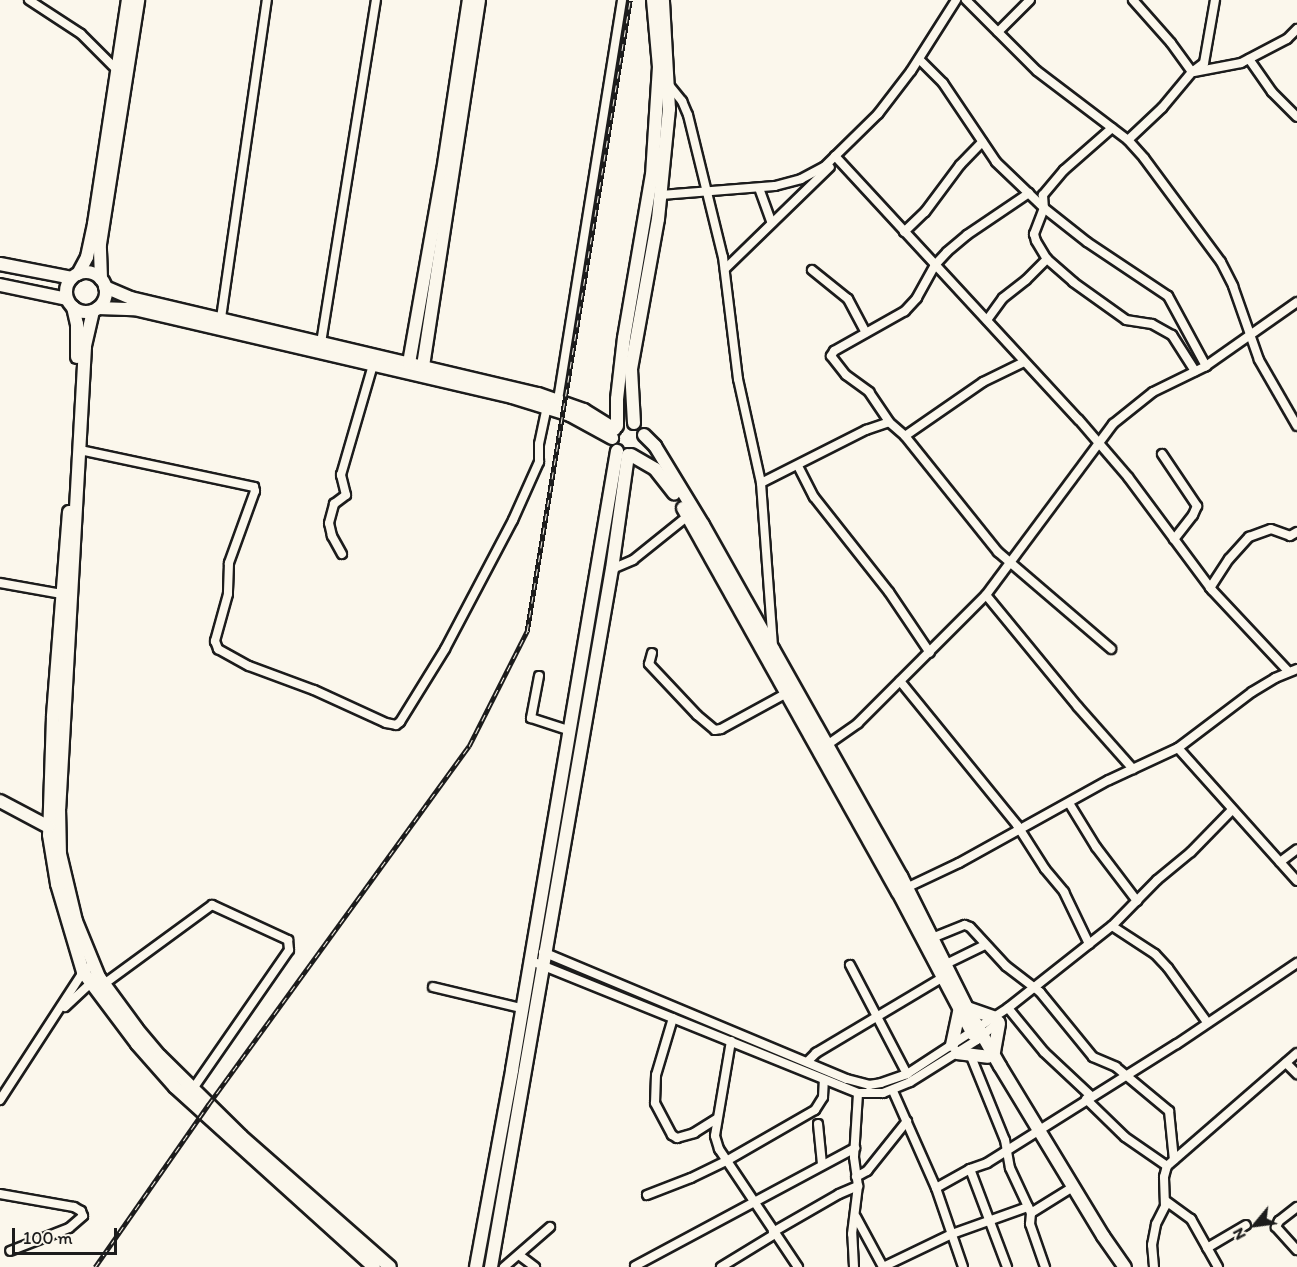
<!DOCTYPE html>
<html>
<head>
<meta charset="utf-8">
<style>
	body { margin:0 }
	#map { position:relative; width:1297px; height:1267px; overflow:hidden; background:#fbf7ec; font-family:Itim,sans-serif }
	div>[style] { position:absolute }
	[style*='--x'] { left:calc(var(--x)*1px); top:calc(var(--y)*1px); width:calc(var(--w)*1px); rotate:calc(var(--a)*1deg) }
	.roads { filter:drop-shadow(2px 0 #1c1c1c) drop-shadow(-2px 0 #1c1c1c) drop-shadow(0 2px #1c1c1c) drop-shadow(0 -2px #1c1c1c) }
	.street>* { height:8px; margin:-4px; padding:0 4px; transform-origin:4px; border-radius:4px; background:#fbf7ec }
	.secondary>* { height:12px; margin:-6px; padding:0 6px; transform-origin:6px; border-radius:6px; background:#fbf7ec }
	.secondary>.ring { margin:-6px; padding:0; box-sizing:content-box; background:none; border:12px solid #fbf7ec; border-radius:50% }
	.rail>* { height:4.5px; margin-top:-2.25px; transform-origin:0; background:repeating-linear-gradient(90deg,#fbf7ec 0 7px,#1c1c1c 0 14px); box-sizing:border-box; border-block:2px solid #1c1c1c }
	span { translate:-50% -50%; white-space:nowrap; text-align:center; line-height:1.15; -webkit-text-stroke:6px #fbf7ec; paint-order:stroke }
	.north { position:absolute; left:1225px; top:1195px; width:60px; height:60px; -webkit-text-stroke:4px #fbf7ec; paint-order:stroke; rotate:241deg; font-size:16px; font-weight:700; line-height:24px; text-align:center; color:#1c1c1c }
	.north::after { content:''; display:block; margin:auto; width:21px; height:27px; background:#1c1c1c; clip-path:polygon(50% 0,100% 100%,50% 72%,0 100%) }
	.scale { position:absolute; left:12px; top:1228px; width:105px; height:27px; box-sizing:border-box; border:3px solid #1c1c1c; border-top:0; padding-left:8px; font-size:18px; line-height:21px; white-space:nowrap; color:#1c1c1c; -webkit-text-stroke:4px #fbf7ec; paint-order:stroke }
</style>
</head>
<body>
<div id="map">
	<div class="roads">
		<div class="street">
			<div style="--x:29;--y:0;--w:62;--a:33.2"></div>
			<div style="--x:81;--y:34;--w:51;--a:45"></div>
			<div style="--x:966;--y:0;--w:100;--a:45"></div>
			<div style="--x:1037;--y:71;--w:114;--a:37.2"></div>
			<div style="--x:1128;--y:140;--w:24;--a:48"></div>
			<div style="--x:1144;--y:158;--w:129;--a:53.5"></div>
			<div style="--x:1221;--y:262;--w:27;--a:63"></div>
			<div style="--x:1233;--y:286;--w:78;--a:70.6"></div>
			<div style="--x:1259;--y:360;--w:76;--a:60.1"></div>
			<div style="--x:1133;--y:0;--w:57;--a:48.5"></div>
			<div style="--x:1171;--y:43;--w:36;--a:54"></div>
			<div style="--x:998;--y:32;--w:45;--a:-45"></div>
			<div style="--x:919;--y:59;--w:34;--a:45"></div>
			<div style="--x:943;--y:83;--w:95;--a:56.1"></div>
			<div style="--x:996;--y:162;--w:66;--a:43.8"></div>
			<div style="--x:1044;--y:208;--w:55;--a:38.3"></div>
			<div style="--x:1087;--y:242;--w:97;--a:33.7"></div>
			<div style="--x:1168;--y:296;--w:80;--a:61.5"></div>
			<div style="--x:1249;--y:59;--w:40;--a:55.1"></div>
			<div style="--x:1272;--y:92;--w:35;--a:45"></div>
			<div style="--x:1194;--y:72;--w:48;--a:-10.8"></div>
			<div style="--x:1241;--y:63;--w:52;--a:-27.6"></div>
			<div style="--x:1287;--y:39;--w:14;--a:-45"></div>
			<div style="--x:669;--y:85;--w:21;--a:51"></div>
			<div style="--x:682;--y:101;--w:15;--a:67"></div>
			<div style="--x:688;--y:115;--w:146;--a:76.2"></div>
			<div style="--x:723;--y:257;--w:123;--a:83"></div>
			<div style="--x:738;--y:379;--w:107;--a:77.5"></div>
			<div style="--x:761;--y:483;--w:163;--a:85.8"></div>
			<div style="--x:1112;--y:128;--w:64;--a:138.8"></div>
			<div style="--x:1064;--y:170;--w:33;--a:130"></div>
			<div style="--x:1043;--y:195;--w:13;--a:86"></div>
			<div style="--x:1044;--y:208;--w:28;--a:111"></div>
			<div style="--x:1034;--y:234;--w:7;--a:74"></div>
			<div style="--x:1036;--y:241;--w:21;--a:59"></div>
			<div style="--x:1047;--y:259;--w:35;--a:41"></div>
			<div style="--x:1073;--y:282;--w:65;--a:35.6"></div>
			<div style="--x:1126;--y:320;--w:26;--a:9"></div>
			<div style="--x:1152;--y:324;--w:23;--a:29"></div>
			<div style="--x:1172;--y:335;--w:43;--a:57.4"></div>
			<div style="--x:1128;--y:140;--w:47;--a:-43.3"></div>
			<div style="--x:1162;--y:108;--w:47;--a:-50.2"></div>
			<div style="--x:1192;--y:72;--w:15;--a:-37"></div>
			<div style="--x:1204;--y:63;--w:64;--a:-80.1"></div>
			<div style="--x:835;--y:156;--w:359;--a:47.3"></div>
			<div style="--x:1079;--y:420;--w:75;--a:49.3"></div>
			<div style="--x:1128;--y:477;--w:141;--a:53.4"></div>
			<div style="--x:1212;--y:590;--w:112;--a:46.8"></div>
			<div style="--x:759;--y:188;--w:37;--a:70"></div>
			<div style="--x:1029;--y:193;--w:75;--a:145.9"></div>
			<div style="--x:967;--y:235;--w:26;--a:140"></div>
			<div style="--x:947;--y:252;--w:18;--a:133"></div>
			<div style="--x:935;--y:265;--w:38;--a:119"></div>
			<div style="--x:917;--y:298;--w:18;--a:133"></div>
			<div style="--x:905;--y:311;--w:81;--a:150.6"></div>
			<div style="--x:834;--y:351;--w:6;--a:121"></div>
			<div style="--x:831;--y:356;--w:24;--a:52"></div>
			<div style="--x:846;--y:375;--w:29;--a:36"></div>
			<div style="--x:869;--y:392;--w:36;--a:56"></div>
			<div style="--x:889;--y:422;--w:21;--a:41"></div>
			<div style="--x:905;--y:436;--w:149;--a:51.3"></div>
			<div style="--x:998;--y:552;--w:149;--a:40.6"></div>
			<div style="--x:661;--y:195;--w:114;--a:-4.5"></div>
			<div style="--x:775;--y:186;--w:27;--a:-15"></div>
			<div style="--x:801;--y:179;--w:26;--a:-28"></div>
			<div style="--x:824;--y:167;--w:76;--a:-44.5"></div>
			<div style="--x:878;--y:114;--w:54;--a:-52.5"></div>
			<div style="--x:911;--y:71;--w:84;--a:-57.6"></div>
			<div style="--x:904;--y:232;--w:29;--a:-44"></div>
			<div style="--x:925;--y:212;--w:59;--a:-53.3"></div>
			<div style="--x:960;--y:165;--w:32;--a:-46"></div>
			<div style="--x:725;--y:269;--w:146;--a:-44.2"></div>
			<div style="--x:812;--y:270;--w:46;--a:38.9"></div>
			<div style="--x:848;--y:299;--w:38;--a:62"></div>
			<div style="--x:221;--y:318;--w:321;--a:-81.8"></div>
			<div style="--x:987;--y:320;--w:27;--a:-54"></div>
			<div style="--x:1003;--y:298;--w:29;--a:-38"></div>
			<div style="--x:1026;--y:280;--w:30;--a:-45"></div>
			<div style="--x:321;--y:343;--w:347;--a:-80.9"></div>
			<div style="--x:558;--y:400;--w:405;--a:-80.9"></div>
			<div style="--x:905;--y:436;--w:95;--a:-34.7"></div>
			<div style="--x:983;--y:382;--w:46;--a:-26"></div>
			<div style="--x:80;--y:450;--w:178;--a:12"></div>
			<div style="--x:254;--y:487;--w:4;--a:76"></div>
			<div style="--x:255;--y:491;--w:77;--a:109.9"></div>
			<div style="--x:229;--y:563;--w:31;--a:92"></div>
			<div style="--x:228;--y:594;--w:49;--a:105.5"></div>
			<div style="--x:215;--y:641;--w:9;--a:69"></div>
			<div style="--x:218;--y:649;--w:35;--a:29"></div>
			<div style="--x:249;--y:666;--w:69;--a:20.3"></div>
			<div style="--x:314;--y:690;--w:79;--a:24.6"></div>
			<div style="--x:386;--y:723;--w:10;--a:11"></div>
			<div style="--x:396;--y:725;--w:5;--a:-37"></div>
			<div style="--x:400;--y:722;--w:86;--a:-58.3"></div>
			<div style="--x:445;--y:649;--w:146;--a:-62.2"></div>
			<div style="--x:513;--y:520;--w:64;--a:-65.9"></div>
			<div style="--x:539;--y:462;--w:18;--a:-90"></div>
			<div style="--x:539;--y:444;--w:39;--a:-78"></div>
			<div style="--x:1162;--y:454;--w:63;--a:56.1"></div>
			<div style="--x:1197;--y:506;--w:10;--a:114"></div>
			<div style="--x:1193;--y:515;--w:31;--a:128"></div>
			<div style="--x:798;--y:466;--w:35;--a:63"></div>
			<div style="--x:814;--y:497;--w:121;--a:51.7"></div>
			<div style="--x:889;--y:592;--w:73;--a:56.1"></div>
			<div style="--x:761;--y:483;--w:118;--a:-26.8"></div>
			<div style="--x:866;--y:430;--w:24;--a:-19"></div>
			<div style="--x:342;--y:554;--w:21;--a:-119"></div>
			<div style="--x:332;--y:536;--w:13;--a:-103"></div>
			<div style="--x:329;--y:523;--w:20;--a:-75"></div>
			<div style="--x:334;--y:504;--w:15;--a:-37"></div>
			<div style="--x:346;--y:495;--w:21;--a:-104"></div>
			<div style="--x:341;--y:475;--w:115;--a:-73.8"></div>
			<div style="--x:612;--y:569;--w:23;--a:-23"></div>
			<div style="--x:633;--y:560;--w:70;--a:-38.7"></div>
			<div style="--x:0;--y:583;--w:63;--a:10.1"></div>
			<div style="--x:1210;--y:588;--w:35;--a:-57"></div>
			<div style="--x:1229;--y:559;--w:30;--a:-48"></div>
			<div style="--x:1249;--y:537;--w:23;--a:-20"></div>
			<div style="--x:1271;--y:529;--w:20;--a:20"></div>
			<div style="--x:1290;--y:536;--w:8;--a:-30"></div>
			<div style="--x:986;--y:595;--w:145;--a:50.6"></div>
			<div style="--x:1078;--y:707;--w:83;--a:48.4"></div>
			<div style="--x:652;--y:653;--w:11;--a:105"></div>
			<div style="--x:649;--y:664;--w:70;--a:46.7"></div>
			<div style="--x:697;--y:715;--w:23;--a:40"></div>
			<div style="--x:715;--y:730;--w:6;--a:-9"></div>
			<div style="--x:721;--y:729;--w:75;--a:-28.6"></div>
			<div style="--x:539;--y:676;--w:43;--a:100.8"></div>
			<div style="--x:531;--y:718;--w:40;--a:18"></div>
			<div style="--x:900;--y:681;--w:186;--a:50.9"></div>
			<div style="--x:1017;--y:825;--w:52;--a:57.5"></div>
			<div style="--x:1045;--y:869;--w:30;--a:50"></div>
			<div style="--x:1064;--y:892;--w:58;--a:64.3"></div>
			<div style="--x:827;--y:745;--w:38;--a:-35"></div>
			<div style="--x:858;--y:723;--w:181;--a:-45"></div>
			<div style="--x:986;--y:595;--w:213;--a:-53.4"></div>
			<div style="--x:1113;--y:424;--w:51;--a:-38.7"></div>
			<div style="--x:1153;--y:392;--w:59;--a:-26.1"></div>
			<div style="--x:1206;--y:366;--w:111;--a:-35.1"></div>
			<div style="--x:1178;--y:748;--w:178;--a:48.2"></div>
			<div style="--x:1069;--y:803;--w:52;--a:58.5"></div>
			<div style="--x:1096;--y:847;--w:68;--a:52.8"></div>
			<div style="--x:1280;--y:862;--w:21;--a:-37"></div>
			<div style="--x:904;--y:889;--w:61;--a:-25.3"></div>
			<div style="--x:959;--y:863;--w:171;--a:-29"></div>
			<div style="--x:1109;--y:780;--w:76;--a:-24.9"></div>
			<div style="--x:1178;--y:748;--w:93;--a:-37.1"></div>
			<div style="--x:1252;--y:692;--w:27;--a:-31"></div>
			<div style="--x:1275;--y:678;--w:24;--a:-22"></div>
			<div style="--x:1112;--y:926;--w:51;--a:33.1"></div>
			<div style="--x:1155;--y:954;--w:19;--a:47"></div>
			<div style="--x:1168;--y:968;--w:67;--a:54.2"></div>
			<div style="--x:932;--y:938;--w:35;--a:-22"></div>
			<div style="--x:965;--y:925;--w:5;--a:22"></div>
			<div style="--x:970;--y:927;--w:53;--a:47.3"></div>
			<div style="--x:1006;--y:966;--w:43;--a:37.4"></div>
			<div style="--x:1040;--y:992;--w:84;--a:50.8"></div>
			<div style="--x:1093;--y:1057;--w:25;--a:23"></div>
			<div style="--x:1116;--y:1067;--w:69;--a:39.7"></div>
			<div style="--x:1169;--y:1111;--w:49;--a:84.2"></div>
			<div style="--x:543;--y:952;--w:329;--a:22.7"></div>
			<div style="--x:847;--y:1079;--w:23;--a:15"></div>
			<div style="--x:869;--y:1085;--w:12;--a:-9"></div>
			<div style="--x:881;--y:1083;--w:28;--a:-19"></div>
			<div style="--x:907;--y:1074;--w:121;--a:-33.2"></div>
			<div style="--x:1008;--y:1008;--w:132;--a:-38.3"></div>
			<div style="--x:1112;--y:926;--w:64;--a:-45.6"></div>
			<div style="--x:1157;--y:880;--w:44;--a:-39.5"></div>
			<div style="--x:1191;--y:852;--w:59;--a:-45.7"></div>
			<div style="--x:529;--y:960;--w:355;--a:22"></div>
			<div style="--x:858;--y:1093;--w:25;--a:0"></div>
			<div style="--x:883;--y:1093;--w:29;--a:-22"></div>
			<div style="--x:910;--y:1082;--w:79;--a:-32.1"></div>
			<div style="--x:977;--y:1040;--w:30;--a:-40"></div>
			<div style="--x:946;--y:964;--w:43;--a:-26"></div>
			<div style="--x:850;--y:965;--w:123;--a:62.4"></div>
			<div style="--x:104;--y:984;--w:134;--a:-36.2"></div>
			<div style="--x:212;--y:905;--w:84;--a:24.7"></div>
			<div style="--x:288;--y:940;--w:10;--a:84"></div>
			<div style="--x:289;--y:950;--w:170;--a:124.7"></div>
			<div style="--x:433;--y:987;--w:90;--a:13.4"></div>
			<div style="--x:65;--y:1007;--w:38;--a:-43"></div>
			<div style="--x:1008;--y:1008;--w:57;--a:50.7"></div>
			<div style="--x:1044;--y:1052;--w:64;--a:43.1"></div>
			<div style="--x:673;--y:1018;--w:59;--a:106.6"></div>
			<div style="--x:656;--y:1075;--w:28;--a:92"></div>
			<div style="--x:655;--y:1103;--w:36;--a:62"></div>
			<div style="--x:672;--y:1135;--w:6;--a:31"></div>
			<div style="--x:677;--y:1138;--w:18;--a:-16"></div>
			<div style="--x:694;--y:1133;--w:26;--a:-32"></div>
			<div style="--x:731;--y:1041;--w:96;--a:99.6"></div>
			<div style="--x:715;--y:1136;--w:14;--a:73"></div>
			<div style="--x:719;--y:1149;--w:142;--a:56.2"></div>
			<div style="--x:970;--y:1054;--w:93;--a:67.9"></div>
			<div style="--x:1005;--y:1140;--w:28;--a:80"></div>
			<div style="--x:1010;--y:1168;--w:50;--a:65"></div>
			<div style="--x:1031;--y:1213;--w:11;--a:95"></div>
			<div style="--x:1030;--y:1224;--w:46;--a:70.8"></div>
			<div style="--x:807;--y:1062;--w:13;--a:-45"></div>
			<div style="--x:816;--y:1053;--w:147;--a:-30.8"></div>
			<div style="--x:1286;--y:1063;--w:16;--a:45"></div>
			<div style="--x:893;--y:1091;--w:106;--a:66.1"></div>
			<div style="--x:936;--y:1188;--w:83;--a:71.1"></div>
			<div style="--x:1086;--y:1099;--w:54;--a:44.3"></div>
			<div style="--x:1125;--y:1137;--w:51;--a:34.6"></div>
			<div style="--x:0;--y:1100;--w:153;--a:-57"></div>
			<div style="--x:83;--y:972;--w:11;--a:-38"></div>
			<div style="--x:818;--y:1124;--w:40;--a:84.3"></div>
			<div style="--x:970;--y:1169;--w:105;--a:69.3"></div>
			<div style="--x:856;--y:1177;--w:13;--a:-29"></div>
			<div style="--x:867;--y:1171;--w:64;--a:-51.3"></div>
			<div style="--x:936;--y:1188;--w:39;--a:-29"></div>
			<div style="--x:970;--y:1169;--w:18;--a:-19"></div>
			<div style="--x:987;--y:1163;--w:224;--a:-32.1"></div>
			<div style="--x:1177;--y:1044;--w:145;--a:-34"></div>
			<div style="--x:0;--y:1194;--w:75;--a:10"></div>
			<div style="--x:74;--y:1207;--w:8;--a:30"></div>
			<div style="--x:81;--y:1211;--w:5;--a:68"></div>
			<div style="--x:83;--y:1216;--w:18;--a:139"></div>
			<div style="--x:69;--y:1228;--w:63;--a:158.7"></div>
			<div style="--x:647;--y:1195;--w:47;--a:-21.1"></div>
			<div style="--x:691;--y:1178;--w:41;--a:-25.9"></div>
			<div style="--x:728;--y:1160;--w:100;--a:-29.9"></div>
			<div style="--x:815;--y:1110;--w:15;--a:-58"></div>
			<div style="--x:823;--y:1097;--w:17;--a:-87"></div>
			<div style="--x:1166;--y:1201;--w:31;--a:36"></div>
			<div style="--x:1191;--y:1219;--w:55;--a:60.6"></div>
			<div style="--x:1297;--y:1207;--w:23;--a:142"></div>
			<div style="--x:1279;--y:1221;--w:7;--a:117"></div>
			<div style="--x:1276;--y:1227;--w:31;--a:48"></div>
			<div style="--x:1031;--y:1213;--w:49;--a:-31.8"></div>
			<div style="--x:856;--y:1217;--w:57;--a:61.6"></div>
			<div style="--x:773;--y:1232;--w:76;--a:-29.9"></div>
			<div style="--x:839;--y:1194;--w:21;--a:-23"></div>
			<div style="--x:1207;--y:1248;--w:45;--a:-30.5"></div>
			<div style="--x:519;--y:1255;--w:20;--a:37"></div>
			<div style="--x:635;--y:1266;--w:250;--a:-28.2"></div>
			<div style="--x:504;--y:1267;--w:61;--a:-41"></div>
			<div style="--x:721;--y:1267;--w:63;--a:-31.4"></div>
			<div style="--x:854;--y:1267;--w:33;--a:-93"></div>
			<div style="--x:852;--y:1234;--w:48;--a:-82.9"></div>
			<div style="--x:858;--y:1186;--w:29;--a:-98"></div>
			<div style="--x:854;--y:1157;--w:64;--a:-86.4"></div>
			<div style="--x:883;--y:1267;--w:76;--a:-25.6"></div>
			<div style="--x:952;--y:1234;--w:81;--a:-19.6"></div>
			<div style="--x:1154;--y:1267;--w:22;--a:-95"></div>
			<div style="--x:1152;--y:1245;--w:21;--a:-79"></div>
			<div style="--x:1156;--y:1224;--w:20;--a:-63"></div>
			<div style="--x:1165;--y:1206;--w:29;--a:-92"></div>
			<div style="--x:1164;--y:1177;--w:11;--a:-75"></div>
			<div style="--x:1167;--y:1166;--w:172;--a:-41"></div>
		</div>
		<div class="secondary">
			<div style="--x:0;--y:264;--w:73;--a:11"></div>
			<div class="ring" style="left:66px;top:272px;width:28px;height:28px"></div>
			<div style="--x:78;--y:274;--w:19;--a:-62"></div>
			<div style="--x:87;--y:257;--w:34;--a:-78"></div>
			<div style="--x:94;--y:224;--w:227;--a:-81.4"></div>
			<div style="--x:101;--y:279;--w:35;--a:-92"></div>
			<div style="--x:100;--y:244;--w:247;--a:-81.1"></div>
			<div style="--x:0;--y:285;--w:68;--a:11.8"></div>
			<div style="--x:105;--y:287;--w:28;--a:23"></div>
			<div style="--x:131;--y:298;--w:418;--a:13.3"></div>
			<div style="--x:538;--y:394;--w:49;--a:19.2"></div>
			<div style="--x:584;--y:410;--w:36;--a:32"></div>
			<div style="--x:73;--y:307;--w:17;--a:77"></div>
			<div style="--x:77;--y:324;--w:33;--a:90"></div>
			<div style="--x:98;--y:308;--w:36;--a:2"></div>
			<div style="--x:134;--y:309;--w:388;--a:13.1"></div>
			<div style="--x:512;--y:397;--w:61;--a:17.2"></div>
			<div style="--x:570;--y:415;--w:48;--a:28.7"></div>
			<div style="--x:93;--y:311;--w:37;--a:103"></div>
			<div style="--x:85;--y:347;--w:462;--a:93.2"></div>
			<div style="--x:59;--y:808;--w:46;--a:88.8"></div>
			<div style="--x:60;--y:854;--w:69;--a:76.6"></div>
			<div style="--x:76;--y:921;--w:61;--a:67.7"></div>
			<div style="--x:99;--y:977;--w:64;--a:53.8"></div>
			<div style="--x:137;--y:1029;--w:35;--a:50"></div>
			<div style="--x:160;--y:1056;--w:114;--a:44.6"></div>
			<div style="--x:241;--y:1136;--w:198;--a:41.3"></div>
			<div style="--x:409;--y:363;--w:195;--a:-80"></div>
			<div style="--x:443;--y:171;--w:173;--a:-81.4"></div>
			<div style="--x:423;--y:366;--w:370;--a:-81.3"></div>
			<div style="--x:634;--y:423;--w:54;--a:-93.2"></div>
			<div style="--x:631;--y:369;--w:152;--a:-79.8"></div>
			<div style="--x:658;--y:219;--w:111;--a:-84.3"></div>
			<div style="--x:669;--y:109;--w:109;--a:-93.2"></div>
			<div style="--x:617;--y:426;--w:27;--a:-90"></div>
			<div style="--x:617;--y:399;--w:61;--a:-83.5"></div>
			<div style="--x:624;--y:338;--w:165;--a:-80.3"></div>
			<div style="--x:652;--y:175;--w:108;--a:-86.3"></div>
			<div style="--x:659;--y:67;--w:67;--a:-95.1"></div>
			<div style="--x:644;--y:435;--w:16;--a:45"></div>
			<div style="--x:655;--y:446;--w:92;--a:58.7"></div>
			<div style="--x:703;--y:525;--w:142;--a:60.6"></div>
			<div style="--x:773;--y:649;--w:261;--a:60.6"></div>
			<div style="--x:901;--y:876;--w:148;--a:63.4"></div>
			<div style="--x:967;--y:1008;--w:67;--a:60.4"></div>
			<div style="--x:1000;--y:1066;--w:199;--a:58.8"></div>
			<div style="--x:1103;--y:1236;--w:38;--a:55"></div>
			<div style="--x:631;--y:455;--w:28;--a:30"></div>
			<div style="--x:655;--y:469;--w:31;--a:52"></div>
			<div style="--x:683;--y:508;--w:440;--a:60.8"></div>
			<div style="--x:898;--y:892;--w:161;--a:62.2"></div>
			<div style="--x:69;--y:512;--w:206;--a:94.5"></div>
			<div style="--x:53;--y:717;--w:118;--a:91.9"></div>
			<div style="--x:49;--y:835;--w:50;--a:80.7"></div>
			<div style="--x:57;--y:884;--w:92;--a:73.5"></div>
			<div style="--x:83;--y:972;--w:90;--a:53.1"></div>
			<div style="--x:137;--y:1044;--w:57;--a:48.5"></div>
			<div style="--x:175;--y:1087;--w:268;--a:42.1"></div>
			<div style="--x:0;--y:801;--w:55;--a:28"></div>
			<div style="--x:967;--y:1008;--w:28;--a:19"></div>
			<div style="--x:952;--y:1045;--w:35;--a:-78"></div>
			<div style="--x:994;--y:1052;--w:29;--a:-80"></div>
			<div style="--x:957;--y:1053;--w:31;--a:7"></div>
			<div style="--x:476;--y:1267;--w:200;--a:-79.6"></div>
			<div style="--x:512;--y:1070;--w:628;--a:-80.37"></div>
			<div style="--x:491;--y:1267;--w:708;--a:-80.17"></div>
			<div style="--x:612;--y:569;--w:115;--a:-82"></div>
		</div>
	</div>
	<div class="rail">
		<div style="--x:95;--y:1267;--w:198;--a:-55.1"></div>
		<div style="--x:208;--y:1105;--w:444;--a:-54"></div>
		<div style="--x:469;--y:746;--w:129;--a:-63.2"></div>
		<div style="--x:527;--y:631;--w:639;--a:-80.73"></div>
	</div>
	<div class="north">N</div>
	<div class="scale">100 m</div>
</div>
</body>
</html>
